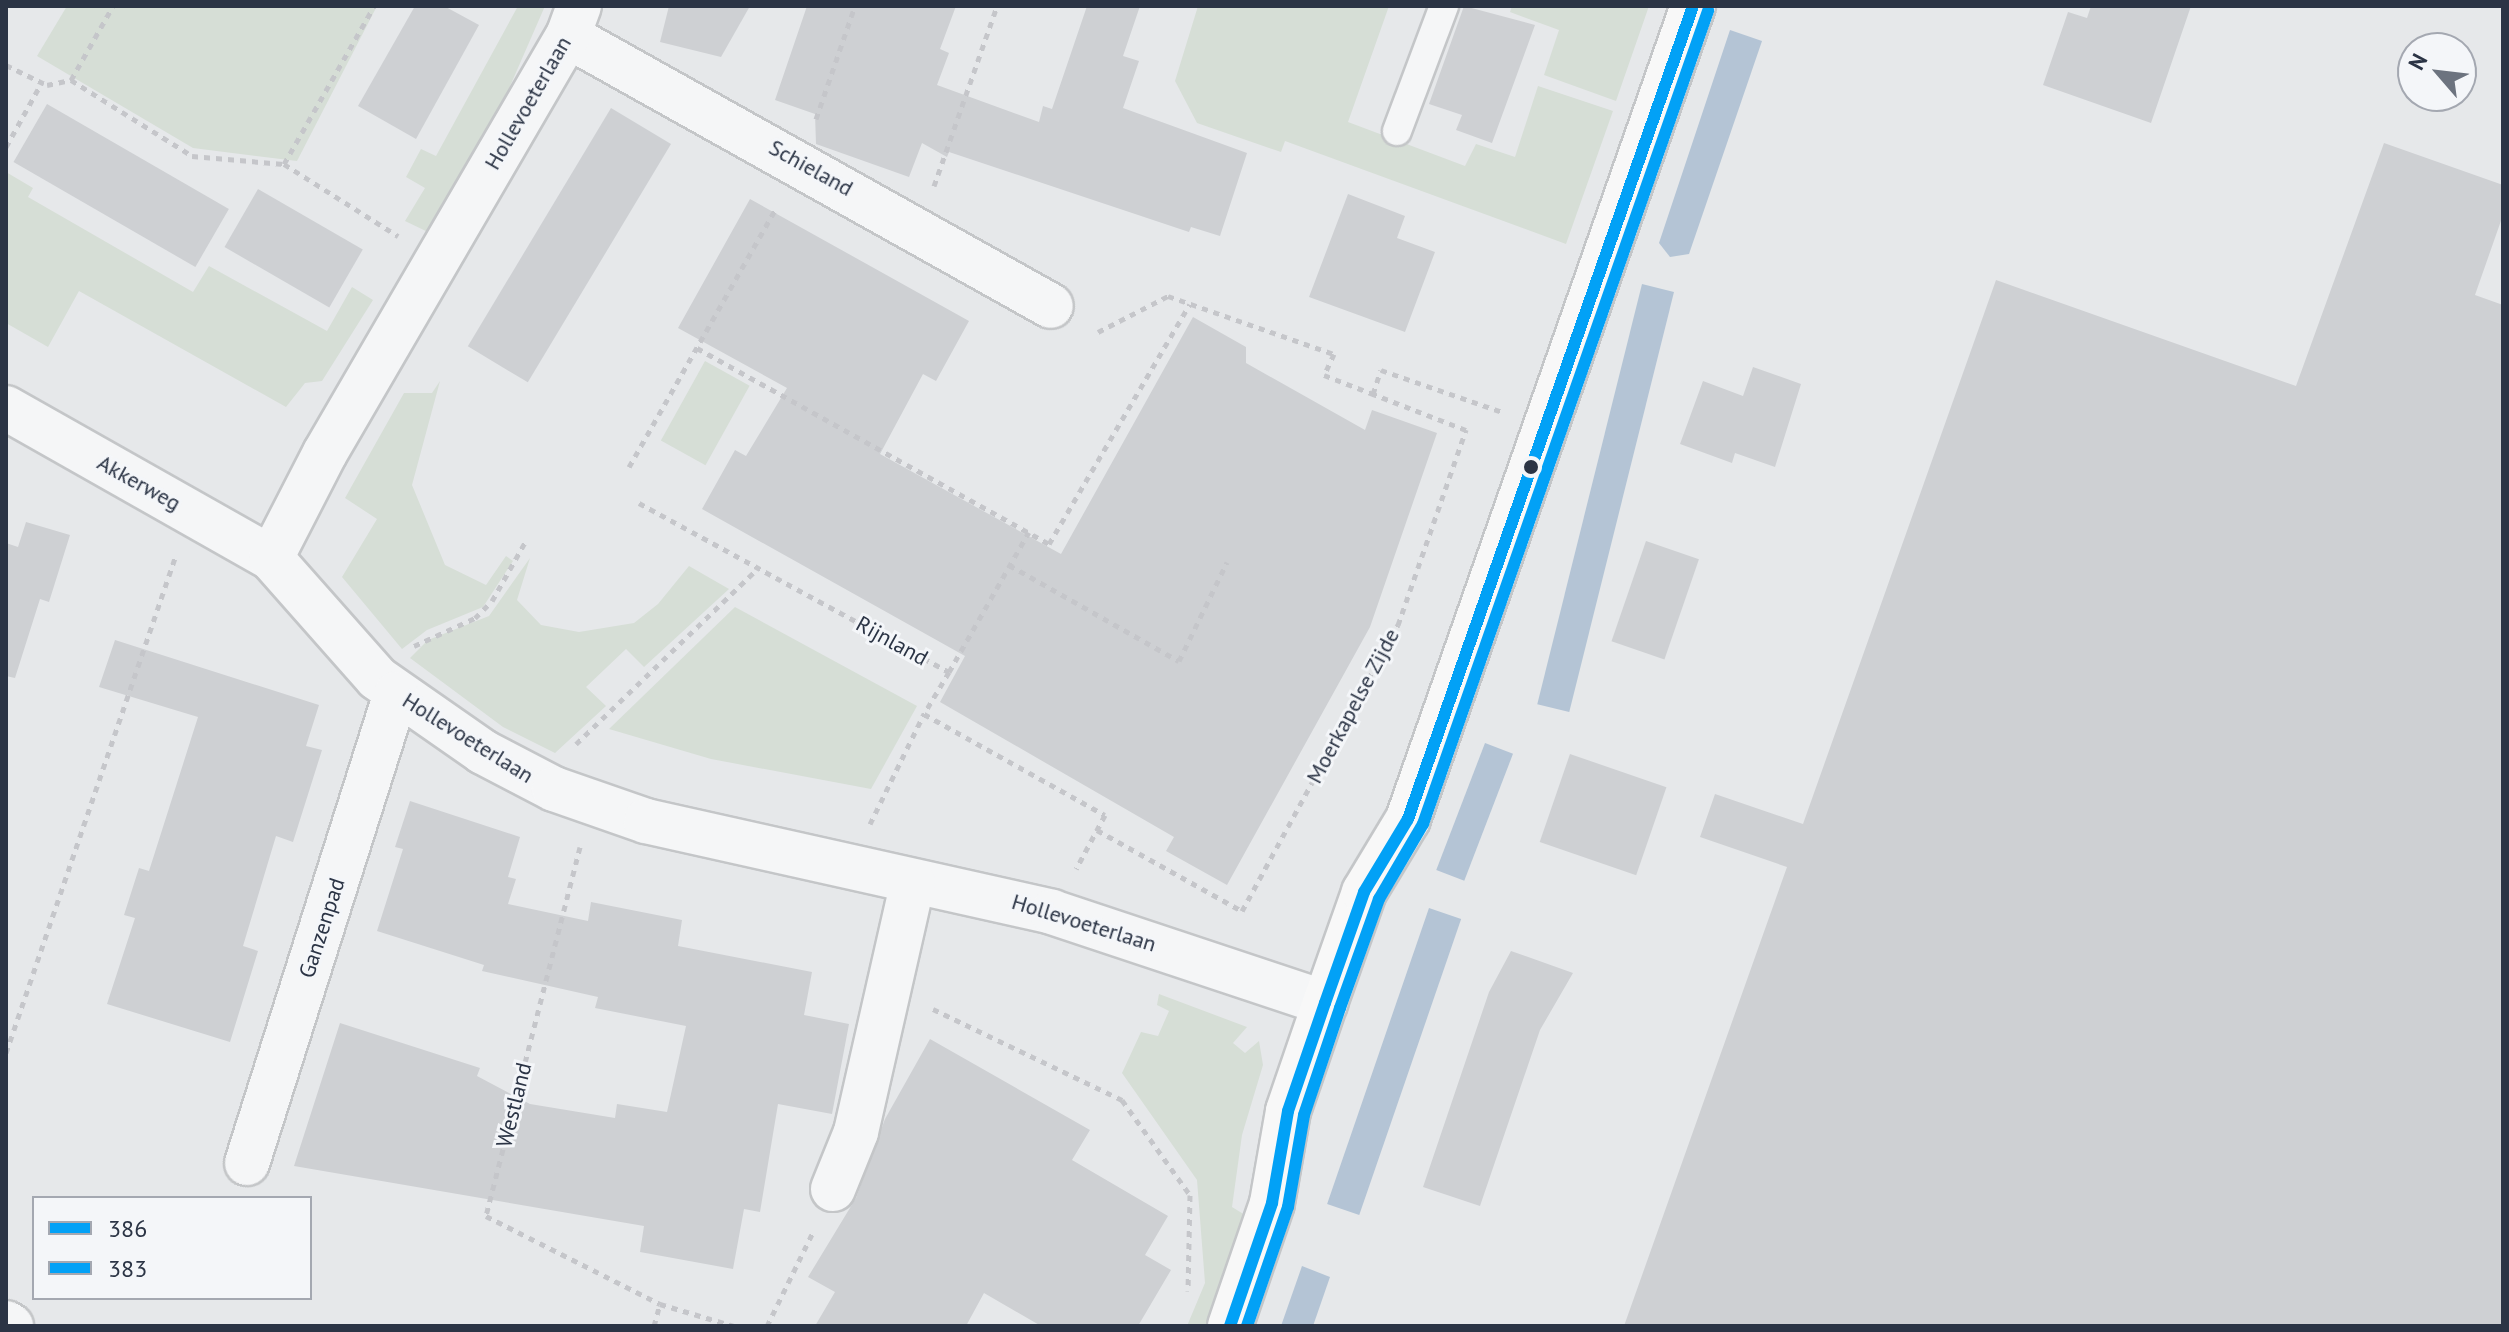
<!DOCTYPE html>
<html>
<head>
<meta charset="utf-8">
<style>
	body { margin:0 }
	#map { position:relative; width:2509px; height:1332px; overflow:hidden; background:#e6e8ea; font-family:"PT Sans",sans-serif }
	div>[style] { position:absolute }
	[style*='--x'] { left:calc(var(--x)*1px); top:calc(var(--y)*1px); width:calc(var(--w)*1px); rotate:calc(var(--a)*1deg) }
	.green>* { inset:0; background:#d6ded6; transform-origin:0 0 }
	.water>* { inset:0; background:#b4c4d5; transform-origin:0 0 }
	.building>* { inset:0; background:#ced0d3; transform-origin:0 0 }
	.path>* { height:5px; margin-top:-2.5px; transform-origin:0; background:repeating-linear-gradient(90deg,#c5c6ca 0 6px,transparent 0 12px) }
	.roads { filter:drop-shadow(2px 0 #c4c6c8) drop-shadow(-2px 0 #c4c6c8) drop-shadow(0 2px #c4c6c8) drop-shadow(0 -2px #c4c6c8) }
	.lane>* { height:28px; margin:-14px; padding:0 14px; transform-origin:14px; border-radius:14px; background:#f5f6f7 }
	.street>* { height:44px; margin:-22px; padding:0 22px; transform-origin:22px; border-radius:22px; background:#f5f6f7 }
	.secondary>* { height:44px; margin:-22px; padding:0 22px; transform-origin:22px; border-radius:22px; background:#f8f8f8 }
	.bus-1>* { height:12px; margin:-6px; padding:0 6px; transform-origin:6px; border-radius:6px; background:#02a1f6 }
	.bus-2>* { height:12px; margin:-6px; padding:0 6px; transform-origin:6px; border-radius:6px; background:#02a1f6 }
	.dots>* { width:22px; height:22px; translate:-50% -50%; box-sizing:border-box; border:4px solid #f4f6f9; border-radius:50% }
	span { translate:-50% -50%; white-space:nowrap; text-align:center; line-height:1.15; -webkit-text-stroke:6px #f4f6f9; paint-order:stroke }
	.street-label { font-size:22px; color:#2b3445 }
	.frame { position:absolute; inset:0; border:8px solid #2b3445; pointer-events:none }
	.legend { position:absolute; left:32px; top:1196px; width:280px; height:104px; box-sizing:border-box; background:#f4f6f9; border:2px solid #a4a8b1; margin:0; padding:10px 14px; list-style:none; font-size:24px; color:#2b3445 }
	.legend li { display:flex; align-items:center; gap:16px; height:40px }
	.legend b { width:40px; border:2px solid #a4a8b1 }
	.north { position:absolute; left:2397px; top:32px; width:80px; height:80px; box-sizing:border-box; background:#f4f6f9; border:2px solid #a4a8b1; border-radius:50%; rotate:298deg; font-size:22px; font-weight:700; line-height:32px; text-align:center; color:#2b3445 }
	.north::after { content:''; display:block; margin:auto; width:28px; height:36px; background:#6c737f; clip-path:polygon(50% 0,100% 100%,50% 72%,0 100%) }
</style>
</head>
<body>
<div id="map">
	<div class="green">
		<div style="clip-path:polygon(67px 6px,377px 6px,297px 161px,193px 148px,37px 56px)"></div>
		<div style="clip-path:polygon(518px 6px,545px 6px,500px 109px,430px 233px,405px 221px,425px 188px,406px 177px,421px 149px,436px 156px)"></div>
		<div style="clip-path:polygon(1198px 6px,1389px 6px,1348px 122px,1465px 166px,1476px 144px,1515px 157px,1538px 86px,1613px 111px,1566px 244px,1285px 141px,1281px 152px,1197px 123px,1175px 81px)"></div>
		<div style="clip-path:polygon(1512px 6px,1649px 6px,1616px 101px,1544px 75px,1559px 30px,1510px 12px)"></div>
		<div style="clip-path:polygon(6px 172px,33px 188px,28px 197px,193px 292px,209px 266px,327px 331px,352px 287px,373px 300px,322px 381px,305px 383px,286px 407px,79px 291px,48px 347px,6px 323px)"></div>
		<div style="left:705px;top:361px;width:51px;height:91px;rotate:29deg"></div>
		<div style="clip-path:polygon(440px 381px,412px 485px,445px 565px,486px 585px,506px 556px,513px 561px,483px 607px,427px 630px,402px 649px,342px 577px,377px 519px,345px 498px,404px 393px,432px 393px)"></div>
		<div style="clip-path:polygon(530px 558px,517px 600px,541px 625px,579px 632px,634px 623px,658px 604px,689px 566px,729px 589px,644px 667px,626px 649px,586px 687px,606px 706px,555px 753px,503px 727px,410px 658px,428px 640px,489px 616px)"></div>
		<div style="clip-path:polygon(735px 607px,917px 706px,871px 789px,711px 759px,609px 729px)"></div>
		<div style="clip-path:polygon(1159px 994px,1247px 1027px,1233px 1043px,1245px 1053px,1259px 1041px,1263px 1065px,1242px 1135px,1232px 1207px,1245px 1215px,1207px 1326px,1187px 1326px,1205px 1283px,1197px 1180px,1122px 1073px,1141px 1032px,1158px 1036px,1169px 1011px,1157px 1005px)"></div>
	</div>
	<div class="water">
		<div style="clip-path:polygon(1730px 30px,1762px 41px,1689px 254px,1670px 257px,1659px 243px)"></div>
		<div style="left:1642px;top:284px;width:33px;height:433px;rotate:14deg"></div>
		<div style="left:1485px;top:743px;width:30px;height:136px;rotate:21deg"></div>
		<div style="left:1429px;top:908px;width:34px;height:313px;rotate:19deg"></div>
		<div style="clip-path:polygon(1302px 1266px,1330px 1277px,1313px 1326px,1281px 1326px)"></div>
	</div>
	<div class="building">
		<div style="clip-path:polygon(415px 6px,444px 6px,479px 25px,416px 139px,358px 106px)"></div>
		<div style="clip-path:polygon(669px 6px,750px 6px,721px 57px,660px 42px)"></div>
		<div style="clip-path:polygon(807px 6px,956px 6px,940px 49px,949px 53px,937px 85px,1039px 122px,1043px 106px,1052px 109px,1087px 6px,1140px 6px,1123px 56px,1139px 61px,1123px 108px,1247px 153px,1220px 236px,1191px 227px,1189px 232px,949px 152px,947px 157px,922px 143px,909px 177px,816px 144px,815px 114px,775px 100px)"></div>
		<div style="clip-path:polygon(1464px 6px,1535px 25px,1492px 143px,1456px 130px,1462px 115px,1429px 104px)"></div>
		<div style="clip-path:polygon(2091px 6px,2191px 6px,2151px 123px,2043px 85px,2068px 12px,2087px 18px)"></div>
		<div style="left:47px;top:104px;width:210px;height:67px;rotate:30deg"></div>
		<div style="left:611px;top:108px;width:70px;height:278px;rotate:31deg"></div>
		<div style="clip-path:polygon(2384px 143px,2503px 185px,2503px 215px,2475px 295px,2503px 305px,2503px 1326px,1624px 1326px,1787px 867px,1700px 837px,1715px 794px,1803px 824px,1996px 280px,2296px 386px)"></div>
		<div style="left:258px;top:189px;width:121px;height:67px;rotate:30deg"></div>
		<div style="clip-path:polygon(1348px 194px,1405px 216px,1397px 238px,1435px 252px,1405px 332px,1309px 297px)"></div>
		<div style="clip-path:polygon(750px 199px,969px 321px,936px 381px,923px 374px,880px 454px,1061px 554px,1193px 317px,1246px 347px,1246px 363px,1365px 430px,1372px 410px,1437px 433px,1370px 627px,1227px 885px,1166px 851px,1174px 837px,940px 702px,965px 656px,702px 509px,735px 450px,746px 456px,787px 388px,678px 328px)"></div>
		<div style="clip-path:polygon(1753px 367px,1801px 384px,1775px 467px,1735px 453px,1732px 463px,1680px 444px,1703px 381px,1743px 396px)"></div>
		<div style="clip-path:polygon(26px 522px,70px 535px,49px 602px,40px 599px,15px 678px,6px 676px,6px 543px,18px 547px)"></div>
		<div style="left:1646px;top:541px;width:56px;height:106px;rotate:19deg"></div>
		<div style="clip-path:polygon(115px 640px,319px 705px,306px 746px,322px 750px,293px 842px,276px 836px,243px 946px,258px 951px,230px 1042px,107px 1004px,135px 918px,124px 915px,139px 868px,149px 871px,198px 717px,99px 687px)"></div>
		<div style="left:1570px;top:754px;width:102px;height:93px;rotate:19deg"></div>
		<div style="clip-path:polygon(410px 801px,520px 837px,508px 877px,516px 879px,508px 904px,588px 921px,591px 902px,682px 920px,678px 946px,812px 972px,804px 1015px,849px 1024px,832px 1114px,778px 1104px,760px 1212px,744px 1209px,733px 1269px,640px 1252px,644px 1226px,294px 1166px,340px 1023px,480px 1068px,477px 1076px,530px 1104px,615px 1118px,617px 1104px,667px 1112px,686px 1026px,595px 1008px,598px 997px,482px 971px,484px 965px,377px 931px,403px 849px,395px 847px)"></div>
		<div style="clip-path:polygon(1511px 951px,1573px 973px,1540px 1030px,1480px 1206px,1423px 1187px,1489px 992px)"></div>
		<div style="clip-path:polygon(930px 1039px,1090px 1130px,1072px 1160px,1168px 1216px,1145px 1255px,1171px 1270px,1138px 1326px,1041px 1326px,984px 1293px,966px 1326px,815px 1326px,835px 1292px,808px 1277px,856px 1198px,885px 1119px)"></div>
	</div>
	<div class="path">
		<div style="--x:6;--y:65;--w:46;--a:26"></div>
		<div style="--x:47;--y:85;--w:25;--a:-12"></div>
		<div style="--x:71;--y:80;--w:143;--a:32.1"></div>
		<div style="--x:192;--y:156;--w:92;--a:5"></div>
		<div style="--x:284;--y:164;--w:182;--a:-60.3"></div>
		<div style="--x:71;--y:80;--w:85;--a:-60.4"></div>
		<div style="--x:816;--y:119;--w:120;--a:-71"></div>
		<div style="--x:6;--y:147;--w:74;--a:-61"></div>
		<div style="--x:284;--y:164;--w:135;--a:32.3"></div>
		<div style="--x:934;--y:186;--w:191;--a:-70.7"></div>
		<div style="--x:1098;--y:332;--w:79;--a:-27.2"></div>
		<div style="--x:1168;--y:296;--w:176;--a:19.3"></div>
		<div style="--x:1334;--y:354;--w:23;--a:115"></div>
		<div style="--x:1324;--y:375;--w:53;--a:21.2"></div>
		<div style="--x:1373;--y:394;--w:25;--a:-72"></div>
		<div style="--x:1381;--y:370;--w:128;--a:19.1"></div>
		<div style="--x:697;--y:348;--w:403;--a:29.1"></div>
		<div style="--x:1049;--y:544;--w:278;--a:-59.6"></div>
		<div style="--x:629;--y:467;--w:298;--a:-60.4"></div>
		<div style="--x:639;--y:503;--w:353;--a:28.6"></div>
		<div style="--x:949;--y:672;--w:49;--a:120.8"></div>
		<div style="--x:924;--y:714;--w:207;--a:29.2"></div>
		<div style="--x:1105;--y:815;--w:61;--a:118.2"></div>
		<div style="--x:1009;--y:565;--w:195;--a:29.5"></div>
		<div style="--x:1179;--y:661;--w:110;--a:-64.1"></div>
		<div style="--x:414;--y:646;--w:67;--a:-24.7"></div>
		<div style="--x:475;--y:618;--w:24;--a:-45"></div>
		<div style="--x:492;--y:601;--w:71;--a:-60.6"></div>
		<div style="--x:949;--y:672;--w:161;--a:-60.3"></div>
		<div style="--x:576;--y:744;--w:253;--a:-44"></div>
		<div style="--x:870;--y:824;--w:123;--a:-63.9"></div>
		<div style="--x:1097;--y:830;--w:166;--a:29.2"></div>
		<div style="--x:1242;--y:911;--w:326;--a:-61.4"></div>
		<div style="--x:1398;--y:625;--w:207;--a:-70.8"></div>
		<div style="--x:1466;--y:430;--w:100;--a:-158.8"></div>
		<div style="--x:580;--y:847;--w:381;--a:104.3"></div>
		<div style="--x:486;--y:1216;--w:195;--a:26.8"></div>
		<div style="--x:660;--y:1304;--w:77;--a:16.6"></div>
		<div style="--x:933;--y:1009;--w:210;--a:25.7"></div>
		<div style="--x:1122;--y:1100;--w:117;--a:54.4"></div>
		<div style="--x:1190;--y:1195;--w:96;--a:91.2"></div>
		<div style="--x:6;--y:1053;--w:523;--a:-71.15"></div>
		<div style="--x:654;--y:1326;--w:23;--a:-75"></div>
		<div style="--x:767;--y:1326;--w:107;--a:-63.9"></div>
	</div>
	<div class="roads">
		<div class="lane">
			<div style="--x:1397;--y:131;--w:134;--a:-69.4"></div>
		</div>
		<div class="street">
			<div style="--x:568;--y:36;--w:553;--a:29.21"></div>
			<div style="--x:6;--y:408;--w:305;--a:29.5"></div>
			<div style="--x:271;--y:558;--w:160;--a:48.5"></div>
			<div style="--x:377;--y:678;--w:129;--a:34.9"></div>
			<div style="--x:483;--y:752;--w:80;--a:27.5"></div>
			<div style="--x:554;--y:789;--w:97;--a:19.2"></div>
			<div style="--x:646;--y:821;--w:416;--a:12.6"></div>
			<div style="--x:1052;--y:912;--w:288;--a:18.4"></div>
			<div style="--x:271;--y:558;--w:118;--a:-62.8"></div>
			<div style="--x:325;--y:453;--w:483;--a:-59.8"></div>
			<div style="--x:568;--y:36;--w:32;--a:-70"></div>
			<div style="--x:247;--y:1163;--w:492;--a:-72.4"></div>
			<div style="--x:833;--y:1189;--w:61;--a:-68"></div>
			<div style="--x:856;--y:1132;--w:257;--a:-77.2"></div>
			<div style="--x:6;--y:1323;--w:6;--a:31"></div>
		</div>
		<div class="secondary">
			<div style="--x:1230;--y:1326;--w:130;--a:-71.1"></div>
			<div style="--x:1272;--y:1203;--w:93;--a:-80.1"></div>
			<div style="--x:1288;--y:1111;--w:114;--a:-71.1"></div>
			<div style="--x:1325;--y:1003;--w:118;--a:-70.6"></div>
			<div style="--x:1364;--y:892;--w:85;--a:-58.9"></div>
			<div style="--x:1408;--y:819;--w:862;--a:-70.68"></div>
		</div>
	</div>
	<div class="bus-1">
		<div style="--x:1230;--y:1326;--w:130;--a:-71.1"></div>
		<div style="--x:1272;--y:1203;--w:93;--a:-80.1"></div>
		<div style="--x:1288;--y:1111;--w:114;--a:-71.1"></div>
		<div style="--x:1325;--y:1003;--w:118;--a:-70.6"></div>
		<div style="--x:1364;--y:892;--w:85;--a:-58.9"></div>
		<div style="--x:1408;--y:819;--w:862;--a:-70.68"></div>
	</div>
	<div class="bus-2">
		<div style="--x:1247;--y:1326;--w:126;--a:-71"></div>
		<div style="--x:1288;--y:1207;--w:93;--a:-80.1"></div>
		<div style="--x:1304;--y:1115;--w:113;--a:-71.4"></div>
		<div style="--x:1340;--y:1008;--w:116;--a:-70.3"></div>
		<div style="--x:1379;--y:899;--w:87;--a:-59.6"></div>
		<div style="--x:1423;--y:824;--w:862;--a:-70.68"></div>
	</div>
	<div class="dots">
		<div style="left:1531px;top:467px;background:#2b3445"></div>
	</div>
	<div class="street-label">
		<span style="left:528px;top:103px;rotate:-60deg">Hollevoeterlaan</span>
		<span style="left:811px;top:168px;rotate:29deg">Schieland</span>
		<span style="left:139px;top:483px;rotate:29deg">Akkerweg</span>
		<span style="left:892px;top:641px;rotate:29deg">Rijnland</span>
		<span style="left:1353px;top:706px;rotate:-62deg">Moerkapelse Zijde</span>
		<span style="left:468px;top:738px;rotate:32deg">Hollevoeterlaan</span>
		<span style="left:1084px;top:923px;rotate:17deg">Hollevoeterlaan</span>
		<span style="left:322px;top:928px;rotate:-72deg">Ganzenpad</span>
		<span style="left:514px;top:1105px;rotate:-76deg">Westland</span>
	</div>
	<div class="frame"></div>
	<ul class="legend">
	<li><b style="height:10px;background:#02a1f6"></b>386</li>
	<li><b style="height:10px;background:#02a1f6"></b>383</li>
	</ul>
	<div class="north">N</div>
</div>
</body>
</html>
